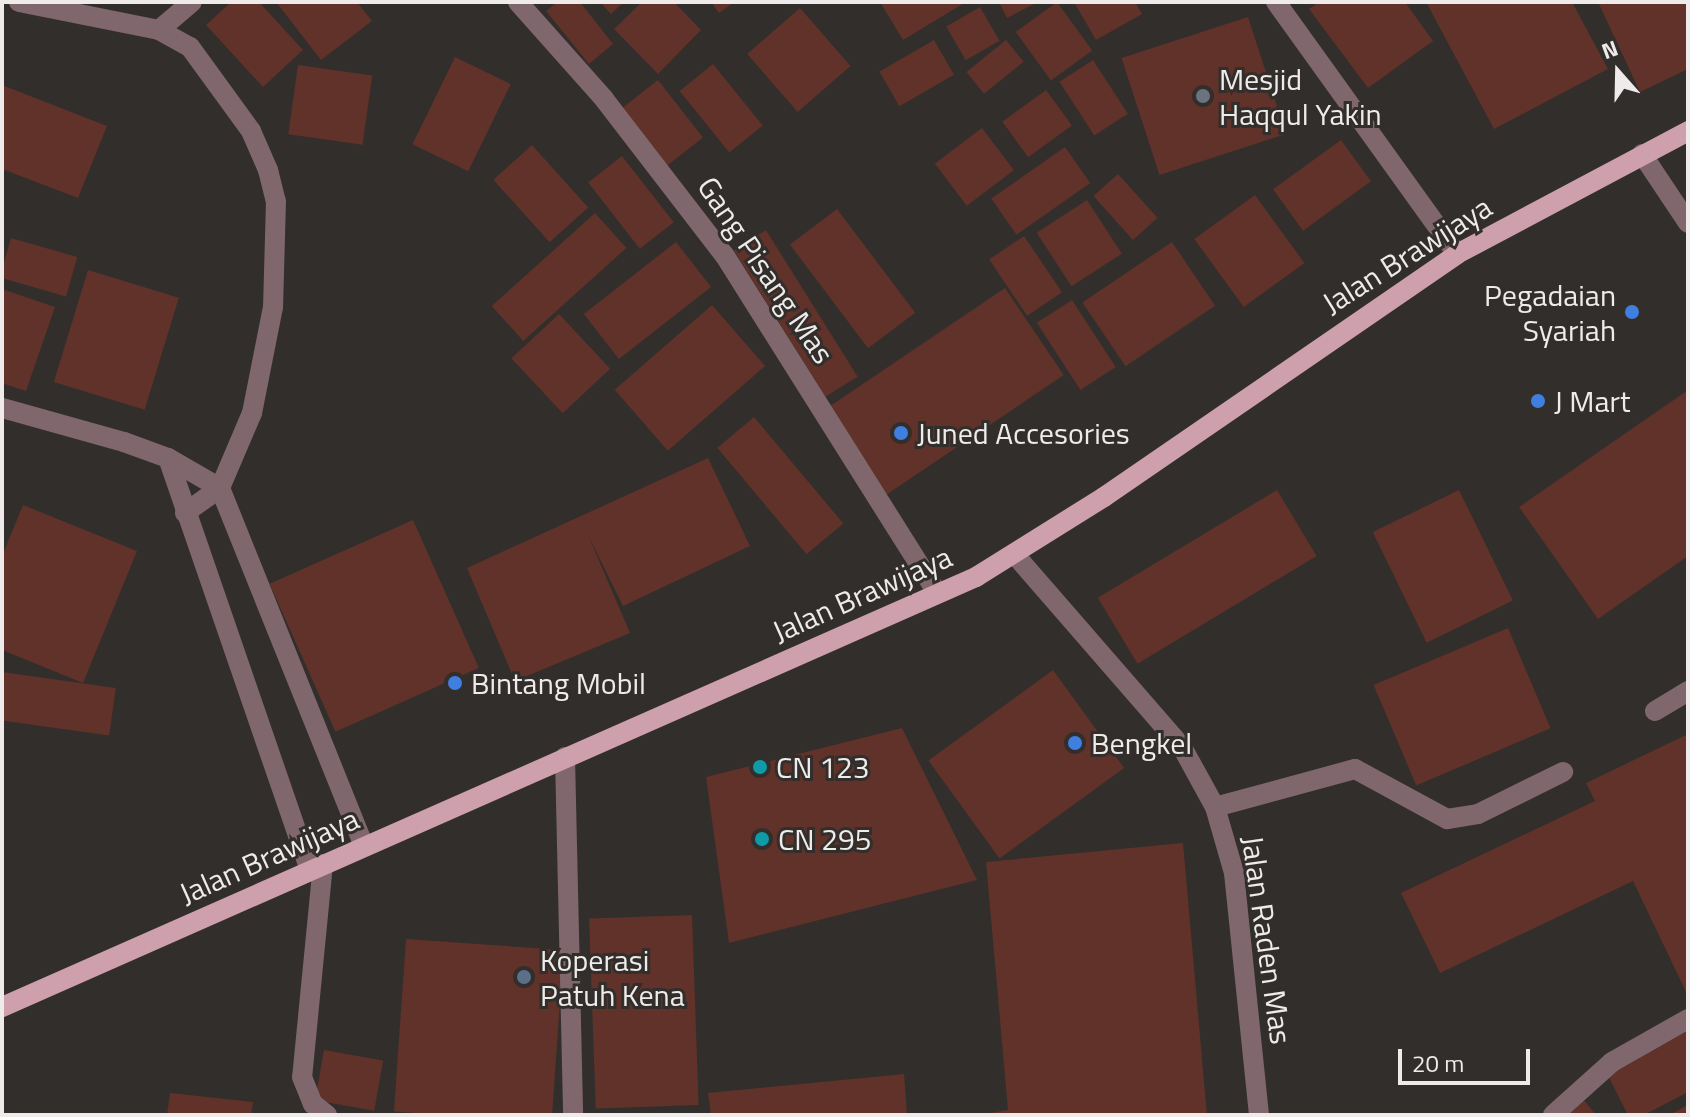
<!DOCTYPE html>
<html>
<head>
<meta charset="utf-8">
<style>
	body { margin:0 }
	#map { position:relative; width:1690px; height:1117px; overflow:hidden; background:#322e2b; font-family:"Titillium Web",sans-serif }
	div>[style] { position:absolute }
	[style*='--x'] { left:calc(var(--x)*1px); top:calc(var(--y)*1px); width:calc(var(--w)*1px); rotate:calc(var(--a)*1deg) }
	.building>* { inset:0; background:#603229; transform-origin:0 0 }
	.street>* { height:20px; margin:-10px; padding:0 10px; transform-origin:10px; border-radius:10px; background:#7f676d }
	.primary>* { height:20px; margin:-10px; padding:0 10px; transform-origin:10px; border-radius:10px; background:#ce9fac }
	.dots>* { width:22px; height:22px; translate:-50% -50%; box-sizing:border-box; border:4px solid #322e2b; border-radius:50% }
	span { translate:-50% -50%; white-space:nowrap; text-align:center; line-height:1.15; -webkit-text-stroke:6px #322e2b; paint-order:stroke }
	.poi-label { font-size:30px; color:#eeebea }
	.left { translate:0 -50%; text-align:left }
	.right { translate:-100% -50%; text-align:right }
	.street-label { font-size:30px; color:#eeebea }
	.frame { position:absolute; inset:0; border:4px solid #eeebea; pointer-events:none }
	.north { position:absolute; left:1578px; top:32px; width:80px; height:80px; -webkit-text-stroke:6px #322e2b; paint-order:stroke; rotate:340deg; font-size:22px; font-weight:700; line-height:32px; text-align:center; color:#eeebea }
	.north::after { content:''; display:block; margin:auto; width:28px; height:36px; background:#eeebea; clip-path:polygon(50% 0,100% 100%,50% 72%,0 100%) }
	.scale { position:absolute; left:1398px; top:1049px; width:132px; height:36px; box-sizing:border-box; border:4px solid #eeebea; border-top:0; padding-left:10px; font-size:24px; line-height:28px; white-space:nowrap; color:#eeebea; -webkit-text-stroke:6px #322e2b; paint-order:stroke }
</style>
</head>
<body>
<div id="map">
	<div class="building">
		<div style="clip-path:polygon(231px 2px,259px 2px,303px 50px,263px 87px,206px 25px)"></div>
		<div style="clip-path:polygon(276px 2px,357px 2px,372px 21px,321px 60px)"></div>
		<div style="clip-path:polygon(557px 2px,580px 2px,613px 44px,589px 64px,546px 11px)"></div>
		<div style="clip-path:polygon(600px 2px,624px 2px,611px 14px)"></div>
		<div style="clip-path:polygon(642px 2px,674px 2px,701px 30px,658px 74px,614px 29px)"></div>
		<div style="clip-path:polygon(711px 2px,734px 2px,719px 13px)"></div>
		<div style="clip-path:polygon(880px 2px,966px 2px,903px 40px)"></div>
		<div style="clip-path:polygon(999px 2px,1038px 2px,1007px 18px)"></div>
		<div style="left:1057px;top:2px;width:60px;height:51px;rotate:54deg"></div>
		<div style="clip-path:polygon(1074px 2px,1135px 2px,1142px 14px,1096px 40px)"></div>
		<div style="clip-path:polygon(1319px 2px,1405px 2px,1433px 41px,1368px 88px,1309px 9px)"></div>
		<div style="clip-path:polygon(1426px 2px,1572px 2px,1608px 69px,1494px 129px)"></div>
		<div style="clip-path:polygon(1598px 2px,1688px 2px,1688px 69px,1640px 92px)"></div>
		<div style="left:980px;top:7px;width:39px;height:39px;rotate:60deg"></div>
		<div style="left:800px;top:8px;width:77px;height:70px;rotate:49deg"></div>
		<div style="left:1248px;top:17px;width:123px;height:133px;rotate:72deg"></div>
		<div style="left:934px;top:40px;width:40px;height:63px;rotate:60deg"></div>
		<div style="left:1006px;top:40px;width:28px;height:51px;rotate:51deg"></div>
		<div style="left:455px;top:57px;width:62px;height:97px;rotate:26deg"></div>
		<div style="left:1093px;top:60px;width:64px;height:40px;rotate:57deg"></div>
		<div style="left:713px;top:64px;width:79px;height:43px;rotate:51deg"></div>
		<div style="left:298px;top:65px;width:75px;height:70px;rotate:8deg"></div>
		<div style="left:658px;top:80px;width:73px;height:47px;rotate:52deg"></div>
		<div style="clip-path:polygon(2px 85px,107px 126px,78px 198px,2px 169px)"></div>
		<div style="left:1046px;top:90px;width:44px;height:54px;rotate:54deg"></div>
		<div style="left:982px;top:128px;width:53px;height:59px;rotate:53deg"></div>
		<div style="left:1341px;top:140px;width:51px;height:84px;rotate:54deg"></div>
		<div style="left:532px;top:145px;width:84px;height:52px;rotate:48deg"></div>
		<div style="left:1065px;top:147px;width:44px;height:90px;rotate:55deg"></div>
		<div style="left:622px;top:156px;width:84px;height:43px;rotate:52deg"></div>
		<div style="left:1118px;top:174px;width:59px;height:33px;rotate:48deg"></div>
		<div style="left:1255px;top:195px;width:84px;height:75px;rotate:54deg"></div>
		<div style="left:1087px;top:200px;width:64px;height:60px;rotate:57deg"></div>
		<div style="left:837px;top:209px;width:130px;height:59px;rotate:53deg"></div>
		<div style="left:595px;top:213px;width:47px;height:139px;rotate:48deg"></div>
		<div style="left:766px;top:230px;width:173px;height:38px;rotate:58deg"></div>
		<div style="left:1024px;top:236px;width:68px;height:42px;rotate:56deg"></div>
		<div style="left:11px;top:238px;width:69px;height:41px;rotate:16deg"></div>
		<div style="left:676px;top:242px;width:57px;height:117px;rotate:52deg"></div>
		<div style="left:1172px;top:242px;width:77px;height:108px;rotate:56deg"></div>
		<div style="left:88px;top:270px;width:95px;height:117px;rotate:17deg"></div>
		<div style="left:1005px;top:288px;width:105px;height:214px;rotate:56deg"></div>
		<div style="clip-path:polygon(2px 289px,55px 307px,26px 391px,2px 383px)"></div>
		<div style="left:1072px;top:300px;width:80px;height:42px;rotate:57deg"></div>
		<div style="left:712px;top:305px;width:81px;height:129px;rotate:49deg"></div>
		<div style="left:559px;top:314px;width:75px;height:65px;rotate:47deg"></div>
		<div style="clip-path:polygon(1688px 390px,1688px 556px,1598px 619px,1519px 507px)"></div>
		<div style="left:754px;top:417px;width:139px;height:48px;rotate:50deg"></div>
		<div style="clip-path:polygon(708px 458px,750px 546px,623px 606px,588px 535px,630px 633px,515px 681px,467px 568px)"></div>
		<div style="left:1277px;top:490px;width:77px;height:209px;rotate:59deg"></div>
		<div style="left:1459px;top:490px;width:123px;height:96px;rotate:64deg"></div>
		<div style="clip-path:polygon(23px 505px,137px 551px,83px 683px,2px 650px,2px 556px)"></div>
		<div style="left:413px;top:520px;width:162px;height:157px;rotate:66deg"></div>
		<div style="left:1508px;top:628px;width:109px;height:146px;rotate:67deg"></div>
		<div style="left:1053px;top:670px;width:121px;height:154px;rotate:54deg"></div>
		<div style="left:2px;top:672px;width:115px;height:48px;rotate:8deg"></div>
		<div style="clip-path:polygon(902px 728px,977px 880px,729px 943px,706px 777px)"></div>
		<div style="clip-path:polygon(1688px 734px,1688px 996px,1633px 881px,1440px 973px,1401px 893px,1595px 801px,1586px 783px)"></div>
		<div style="clip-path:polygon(1183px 843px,1207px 1115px,978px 1115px,1008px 1110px,986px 862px)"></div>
		<div style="left:692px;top:915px;width:190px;height:103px;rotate:88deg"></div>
		<div style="left:406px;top:939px;width:158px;height:173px;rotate:4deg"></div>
		<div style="clip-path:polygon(1688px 1026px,1688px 1092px,1644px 1115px,1628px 1115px,1605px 1070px)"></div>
		<div style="left:324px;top:1050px;width:60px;height:51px;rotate:10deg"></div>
		<div style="clip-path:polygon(904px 1074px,907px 1115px,711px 1115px,708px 1093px)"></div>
		<div style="clip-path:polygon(170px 1093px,253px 1102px,251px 1115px,167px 1115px)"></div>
		<div style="clip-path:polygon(1583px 1099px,1596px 1115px,1564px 1115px)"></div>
		<div style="clip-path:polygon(1688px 1105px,1688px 1115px,1669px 1115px)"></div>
	</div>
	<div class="street">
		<div style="--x:19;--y:2;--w:143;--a:11.3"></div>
		<div style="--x:159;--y:30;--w:35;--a:29"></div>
		<div style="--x:190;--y:47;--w:104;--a:54"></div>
		<div style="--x:251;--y:131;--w:43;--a:66.4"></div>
		<div style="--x:268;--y:170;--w:32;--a:76"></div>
		<div style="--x:276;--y:201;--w:106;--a:91.6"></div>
		<div style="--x:273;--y:307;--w:108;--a:101.2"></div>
		<div style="--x:252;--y:413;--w:82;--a:113.1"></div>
		<div style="--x:220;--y:488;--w:43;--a:144.5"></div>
		<div style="--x:518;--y:2;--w:130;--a:48.4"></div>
		<div style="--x:604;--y:99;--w:198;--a:52.4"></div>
		<div style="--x:725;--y:256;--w:398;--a:57.8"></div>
		<div style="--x:1276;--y:2;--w:310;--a:54.3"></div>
		<div style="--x:159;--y:30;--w:43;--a:-40.3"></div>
		<div style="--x:1642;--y:154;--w:83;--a:56.3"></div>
		<div style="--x:2;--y:408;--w:127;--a:15.6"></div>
		<div style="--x:124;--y:442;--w:47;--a:20"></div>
		<div style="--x:168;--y:458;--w:60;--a:30"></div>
		<div style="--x:220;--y:488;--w:386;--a:68.1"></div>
		<div style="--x:168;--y:458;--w:437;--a:71"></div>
		<div style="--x:1016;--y:556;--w:253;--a:49"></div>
		<div style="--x:1182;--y:747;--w:68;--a:61.2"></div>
		<div style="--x:1215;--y:807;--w:69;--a:73.9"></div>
		<div style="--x:1234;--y:873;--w:243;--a:84.1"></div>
		<div style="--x:1655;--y:711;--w:39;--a:-31"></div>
		<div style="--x:565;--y:757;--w:358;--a:88.7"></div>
		<div style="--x:1215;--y:807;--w:145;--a:-15.2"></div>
		<div style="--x:1355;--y:769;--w:105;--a:28.5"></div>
		<div style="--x:1447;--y:819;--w:31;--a:-9"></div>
		<div style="--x:1478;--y:814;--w:95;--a:-26.3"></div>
		<div style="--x:323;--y:864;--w:214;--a:95.6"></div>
		<div style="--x:302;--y:1077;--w:29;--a:68"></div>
		<div style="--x:313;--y:1104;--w:18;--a:38"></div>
		<div style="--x:1553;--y:1115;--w:79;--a:-41.9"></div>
		<div style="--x:1612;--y:1062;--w:87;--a:-29.5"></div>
	</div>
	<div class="primary">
		<div style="--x:2;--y:1007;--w:1065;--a:-23.82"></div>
		<div style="--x:976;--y:577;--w:151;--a:-32"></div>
		<div style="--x:1104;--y:497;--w:429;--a:-34.5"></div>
		<div style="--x:1457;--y:254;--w:262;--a:-28"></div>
	</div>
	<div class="dots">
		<div style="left:1203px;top:96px;background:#6b7280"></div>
		<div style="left:1632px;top:312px;background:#3f7fe0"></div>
		<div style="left:1538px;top:401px;background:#3f7fe0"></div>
		<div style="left:901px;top:433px;background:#3f7fe0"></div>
		<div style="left:455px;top:683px;background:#3f7fe0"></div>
		<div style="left:1075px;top:743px;background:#3f7fe0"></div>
		<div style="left:760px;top:767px;background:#0f9aa8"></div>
		<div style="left:762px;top:839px;background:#0f9aa8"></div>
		<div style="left:524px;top:977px;background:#5c6f8a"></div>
	</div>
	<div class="poi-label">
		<span class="left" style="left:1219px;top:96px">Mesjid<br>Haqqul Yakin</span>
		<span class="right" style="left:1616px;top:312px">Pegadaian<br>Syariah</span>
		<span class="left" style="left:1554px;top:401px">J Mart</span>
		<span class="left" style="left:917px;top:433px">Juned Accesories</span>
		<span class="left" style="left:471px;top:683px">Bintang Mobil</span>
		<span class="left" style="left:1091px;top:743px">Bengkel</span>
		<span class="left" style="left:776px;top:767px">CN 123</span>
		<span class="left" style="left:778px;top:839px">CN 295</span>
		<span class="left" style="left:540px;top:977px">Koperasi<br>Patuh Kena</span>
	</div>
	<div class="street-label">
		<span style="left:1407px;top:255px;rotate:-32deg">Jalan Brawijaya</span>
		<span style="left:766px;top:270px;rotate:56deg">Gang Pisang Mas</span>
		<span style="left:862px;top:594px;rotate:-24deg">Jalan Brawijaya</span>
		<span style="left:269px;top:856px;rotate:-24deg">Jalan Brawijaya</span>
		<span style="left:1267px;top:940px;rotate:82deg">Jalan Raden Mas</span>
	</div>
	<div class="frame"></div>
	<div class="north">N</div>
	<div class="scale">20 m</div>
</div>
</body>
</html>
